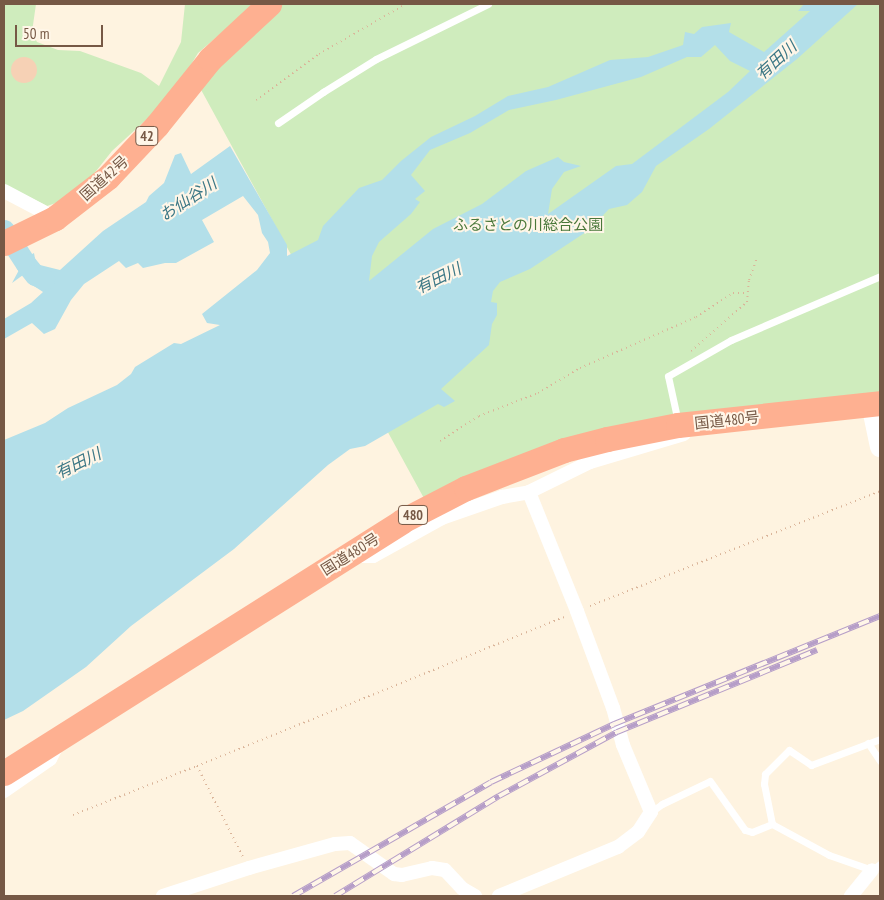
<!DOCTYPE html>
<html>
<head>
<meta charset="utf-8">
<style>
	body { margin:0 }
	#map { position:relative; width:884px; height:900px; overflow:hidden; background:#fef3e0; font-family:"PT Sans Narrow","Noto Sans JP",sans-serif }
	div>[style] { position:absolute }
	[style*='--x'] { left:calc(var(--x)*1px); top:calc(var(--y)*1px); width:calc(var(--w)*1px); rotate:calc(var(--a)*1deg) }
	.green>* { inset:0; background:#cfecbd }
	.water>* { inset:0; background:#b3dfe9 }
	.river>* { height:21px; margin:-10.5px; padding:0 10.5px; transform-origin:10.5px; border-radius:10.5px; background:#b3dfe9 }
	.building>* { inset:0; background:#f6d1b5 }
	.round { border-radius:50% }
	.path>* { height:2px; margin-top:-1px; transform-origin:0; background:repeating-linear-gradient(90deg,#dab499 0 1px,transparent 0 5px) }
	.lane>* { height:7px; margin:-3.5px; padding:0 3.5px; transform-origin:3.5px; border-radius:3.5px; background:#fff }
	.street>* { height:14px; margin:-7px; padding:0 7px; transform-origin:7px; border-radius:7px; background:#fff }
	.secondary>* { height:20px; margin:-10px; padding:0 10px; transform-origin:10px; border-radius:10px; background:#fff }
	.highway>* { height:25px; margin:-12.5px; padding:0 12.5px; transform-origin:12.5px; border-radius:12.5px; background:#feb091 }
	.rail>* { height:5.5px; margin-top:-2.75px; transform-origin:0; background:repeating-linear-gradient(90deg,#fff6e8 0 11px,#b69ec8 0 22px); box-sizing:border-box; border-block:1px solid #b69ec8 }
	span { translate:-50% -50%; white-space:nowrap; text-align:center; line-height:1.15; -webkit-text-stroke:4px #fff6e8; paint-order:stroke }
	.shield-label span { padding:1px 4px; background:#fff6e8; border:1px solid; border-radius:4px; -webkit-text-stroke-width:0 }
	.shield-label { font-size:14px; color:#765845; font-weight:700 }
	.street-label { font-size:15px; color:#765845 }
	.park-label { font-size:15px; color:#4a783a }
	.water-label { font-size:16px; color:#3b7785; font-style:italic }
	.frame { position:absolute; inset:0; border:5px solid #765845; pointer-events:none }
	.scale { position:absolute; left:15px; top:25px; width:88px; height:22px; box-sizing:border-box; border:2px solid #765845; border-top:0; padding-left:6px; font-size:15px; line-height:18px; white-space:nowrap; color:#765845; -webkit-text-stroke:4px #fff6e8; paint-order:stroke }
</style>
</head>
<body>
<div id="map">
	<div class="green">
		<div style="clip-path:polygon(4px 4px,36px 4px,32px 32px,37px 42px,58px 50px,80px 51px,141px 73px,159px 86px,181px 42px,185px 4px,255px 4px,198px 53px,172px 96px,112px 151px,85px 185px,68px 199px,47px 206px,4px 184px)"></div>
		<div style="clip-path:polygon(283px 4px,880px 4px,880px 394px,691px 418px,426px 502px,199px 86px,256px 26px)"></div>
	</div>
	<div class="water">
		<div style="clip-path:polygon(evenodd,804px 4px,858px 4px,797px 59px,709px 129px,656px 166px,642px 192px,627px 205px,609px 209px,589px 230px,530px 269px,500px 282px,493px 291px,491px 302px,497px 303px,497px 315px,492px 324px,489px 345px,441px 389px,455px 401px,444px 407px,438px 404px,365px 446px,350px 449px,328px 465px,234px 549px,131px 626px,86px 667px,23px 711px,4px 720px,4px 440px,45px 423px,68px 408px,117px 385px,131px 374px,135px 367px,174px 343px,181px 344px,220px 325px,207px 323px,202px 314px,257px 270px,270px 253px,268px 242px,262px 233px,258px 215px,243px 196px,202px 220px,214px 242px,176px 263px,165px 263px,143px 268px,138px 263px,126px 268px,119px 261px,84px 284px,71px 300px,55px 329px,44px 334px,32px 323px,4px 339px,4px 319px,31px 303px,43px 292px,31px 284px,23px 275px,12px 283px,19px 270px,15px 264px,34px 253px,36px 264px,60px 270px,103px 231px,146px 202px,149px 196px,164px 183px,175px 155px,181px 153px,191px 174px,230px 146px,287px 245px,287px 256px,318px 240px,323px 226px,359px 188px,382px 180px,401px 161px,431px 137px,475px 116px,508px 96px,548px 87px,610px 60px,648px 57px,683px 45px,685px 32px,694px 34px,702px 27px,731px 23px,729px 32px,764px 52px,810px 11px,798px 11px,804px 4px,715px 45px,730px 61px,750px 71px,728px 92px,632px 164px,616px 166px,548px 214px,552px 189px,564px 172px,581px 166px,564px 162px,558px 157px,526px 171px,482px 204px,433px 229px,369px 281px,372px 256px,379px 242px,411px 214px,420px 202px,415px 199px,425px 191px,411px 175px,430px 150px,470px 133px,509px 110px,556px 100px,641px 77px,687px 57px,701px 57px,715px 45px)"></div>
	</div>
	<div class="river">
		<div style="--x:4;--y:230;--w:40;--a:57.1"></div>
		<div style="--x:26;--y:264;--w:14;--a:51"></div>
		<div style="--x:35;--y:275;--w:10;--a:24"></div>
	</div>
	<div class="building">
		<div class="round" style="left:11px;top:57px;width:26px;height:26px"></div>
	</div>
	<div class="path">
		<div style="--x:256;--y:100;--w:78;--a:-36.1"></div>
		<div style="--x:319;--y:54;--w:100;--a:-29.9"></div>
		<div style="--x:691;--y:351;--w:74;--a:-41.2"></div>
		<div style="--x:747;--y:302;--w:22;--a:-85"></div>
		<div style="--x:749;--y:280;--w:23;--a:-70"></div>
		<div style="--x:440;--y:441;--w:46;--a:-32.7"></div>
		<div style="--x:479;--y:416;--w:63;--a:-21.3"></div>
		<div style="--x:538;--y:393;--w:49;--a:-30.8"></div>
		<div style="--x:580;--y:368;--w:127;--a:-23.7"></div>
		<div style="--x:696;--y:317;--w:44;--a:-33"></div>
		<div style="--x:733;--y:293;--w:15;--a:0"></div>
		<div style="--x:590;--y:606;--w:312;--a:-21.6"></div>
		<div style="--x:197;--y:766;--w:396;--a:-22.1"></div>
		<div style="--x:73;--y:815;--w:133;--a:-21.6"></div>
		<div style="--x:197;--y:766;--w:102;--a:63.2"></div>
	</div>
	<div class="lane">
		<div style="--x:278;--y:123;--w:55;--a:-34.6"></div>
		<div style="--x:323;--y:92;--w:62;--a:-31.9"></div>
		<div style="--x:376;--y:59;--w:125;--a:-26.2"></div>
		<div style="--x:678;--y:422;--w:47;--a:-102.3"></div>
		<div style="--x:668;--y:376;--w:73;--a:-29.7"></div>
		<div style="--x:731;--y:340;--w:162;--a:-23.2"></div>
		<div style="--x:868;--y:743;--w:22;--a:56"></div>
		<div style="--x:651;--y:812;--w:14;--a:-36"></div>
		<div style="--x:662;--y:804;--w:53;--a:-25.6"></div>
		<div style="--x:710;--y:781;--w:60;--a:54.5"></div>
		<div style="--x:745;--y:830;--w:7;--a:16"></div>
		<div style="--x:752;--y:832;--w:22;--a:-22"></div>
		<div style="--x:772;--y:824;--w:65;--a:28.5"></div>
		<div style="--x:829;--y:855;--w:46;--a:19.2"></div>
		<div style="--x:872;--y:870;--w:10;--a:-37"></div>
		<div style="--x:772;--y:824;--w:41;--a:-101.3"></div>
		<div style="--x:764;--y:784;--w:10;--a:-84"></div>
		<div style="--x:765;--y:774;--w:34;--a:-45"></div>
		<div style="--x:789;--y:750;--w:27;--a:34"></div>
		<div style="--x:811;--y:765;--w:74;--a:-20.6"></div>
	</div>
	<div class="street">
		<div style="--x:4;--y:191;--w:58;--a:27.9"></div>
		<div style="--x:352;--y:553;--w:10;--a:17"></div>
		<div style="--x:362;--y:556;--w:11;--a:0"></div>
		<div style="--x:373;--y:556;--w:79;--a:-28.8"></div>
		<div style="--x:442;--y:518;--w:64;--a:-19.3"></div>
		<div style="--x:502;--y:497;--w:27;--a:-10"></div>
		<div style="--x:4;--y:791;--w:56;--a:-34.8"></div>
		<div style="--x:50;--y:759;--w:18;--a:-63"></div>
		<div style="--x:163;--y:896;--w:90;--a:-18"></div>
		<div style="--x:249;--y:868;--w:89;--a:-15.6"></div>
		<div style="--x:335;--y:844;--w:15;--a:-4"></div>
		<div style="--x:350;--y:843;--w:54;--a:35.2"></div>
		<div style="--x:394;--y:874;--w:8;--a:7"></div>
		<div style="--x:402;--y:875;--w:31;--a:-13"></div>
		<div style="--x:432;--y:868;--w:13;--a:9"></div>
		<div style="--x:445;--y:870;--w:26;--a:47"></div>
		<div style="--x:463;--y:889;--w:14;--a:30"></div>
		<div style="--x:499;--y:896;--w:129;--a:-22.4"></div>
		<div style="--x:618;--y:847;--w:25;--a:-37"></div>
		<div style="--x:638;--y:832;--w:24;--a:-57"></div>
		<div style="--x:651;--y:812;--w:73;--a:-112.7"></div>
		<div style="--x:623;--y:745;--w:38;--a:-105"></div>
		<div style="--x:613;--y:708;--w:103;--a:-110.4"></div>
		<div style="--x:577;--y:611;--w:128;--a:-112"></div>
		<div style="--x:529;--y:492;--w:68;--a:-26.2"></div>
		<div style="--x:590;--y:462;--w:98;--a:-16.6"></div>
		<div style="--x:851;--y:896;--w:33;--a:-51"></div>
	</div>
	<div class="secondary">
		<div style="--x:871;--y:404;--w:44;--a:78.2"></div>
	</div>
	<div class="highway">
		<div style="--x:4;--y:243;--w:57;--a:-26.1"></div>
		<div style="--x:55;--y:218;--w:67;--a:-37.7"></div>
		<div style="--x:108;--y:177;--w:71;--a:-46.7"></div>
		<div style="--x:157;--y:125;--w:85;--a:-51.2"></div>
		<div style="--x:210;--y:59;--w:81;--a:-43"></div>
		<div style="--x:4;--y:773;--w:471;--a:-32.3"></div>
		<div style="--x:402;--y:521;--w:72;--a:-27.3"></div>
		<div style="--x:466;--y:488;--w:105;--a:-21.2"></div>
		<div style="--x:564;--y:450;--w:44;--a:-14.3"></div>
		<div style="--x:607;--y:439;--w:72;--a:-11.2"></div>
		<div style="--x:678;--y:425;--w:203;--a:-6.2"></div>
	</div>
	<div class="rail">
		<div style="--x:293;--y:896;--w:228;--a:-29.9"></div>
		<div style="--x:491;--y:782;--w:136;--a:-25.2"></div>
		<div style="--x:614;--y:724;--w:287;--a:-22.1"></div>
		<div style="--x:335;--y:896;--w:192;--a:-31.4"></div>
		<div style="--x:499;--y:796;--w:134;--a:-28.5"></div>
		<div style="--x:617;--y:732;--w:216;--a:-22.3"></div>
	</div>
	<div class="shield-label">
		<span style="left:147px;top:136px">42</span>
		<span style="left:413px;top:515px">480</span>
	</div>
	<div class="street-label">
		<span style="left:104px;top:178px;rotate:-42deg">国道42号</span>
		<span style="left:727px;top:420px;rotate:-6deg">国道480号</span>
		<span style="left:350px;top:554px;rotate:-32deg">国道480号</span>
	</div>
	<div class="park-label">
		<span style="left:528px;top:225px">ふるさとの川総合公園</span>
	</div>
	<div class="water-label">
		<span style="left:776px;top:60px;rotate:-42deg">有田川</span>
		<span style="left:188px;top:199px;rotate:-33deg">お仙谷川</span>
		<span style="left:438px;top:278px;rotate:-26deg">有田川</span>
		<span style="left:78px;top:463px;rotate:-26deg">有田川</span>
	</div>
	<div class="frame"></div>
	<div class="scale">50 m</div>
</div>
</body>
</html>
